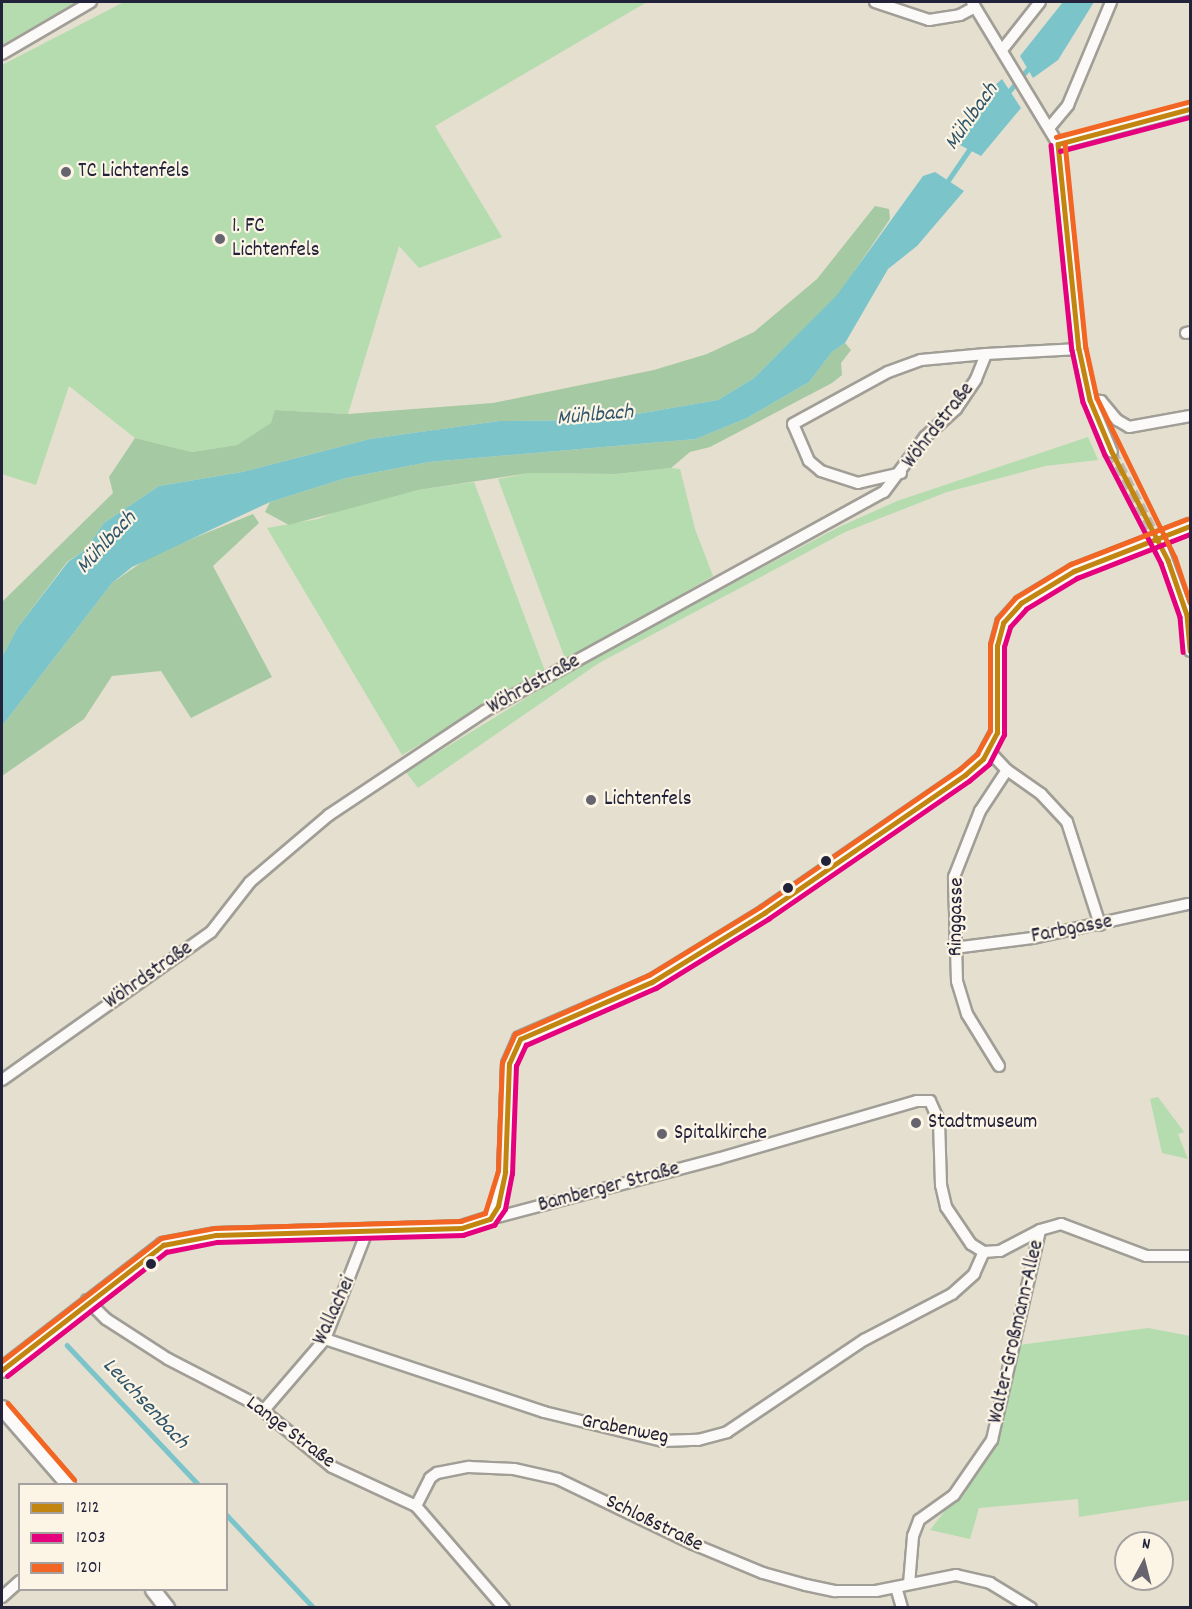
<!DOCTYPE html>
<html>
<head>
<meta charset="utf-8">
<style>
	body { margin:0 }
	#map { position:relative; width:1192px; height:1609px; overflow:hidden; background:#e4dfce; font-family:Dekko,sans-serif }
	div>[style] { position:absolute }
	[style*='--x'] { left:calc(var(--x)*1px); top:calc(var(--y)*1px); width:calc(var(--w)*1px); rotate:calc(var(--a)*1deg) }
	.green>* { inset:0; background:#b4dcaf }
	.forest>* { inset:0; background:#a5caa3 }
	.water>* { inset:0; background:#7ac4ca }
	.stream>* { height:4.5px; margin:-2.25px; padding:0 2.25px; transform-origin:2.25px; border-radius:2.25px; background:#7ac4ca }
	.minor-tunnel>* { height:10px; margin-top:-5px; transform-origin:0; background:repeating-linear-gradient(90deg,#bdb9b1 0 10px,transparent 0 15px) }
	.roads { filter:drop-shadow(2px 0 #a09e96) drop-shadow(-2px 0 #a09e96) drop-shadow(0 2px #a09e96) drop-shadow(0 -2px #a09e96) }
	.minor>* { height:10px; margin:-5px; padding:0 5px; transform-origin:5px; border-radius:5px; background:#fbfaf8 }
	.tertiary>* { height:14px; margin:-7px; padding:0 7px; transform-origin:7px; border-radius:7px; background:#fbfaf8 }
	.bus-1>* { height:4.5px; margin:-2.25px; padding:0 2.25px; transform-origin:2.25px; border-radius:2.25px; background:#c2850f }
	.bus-2>* { height:4.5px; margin:-2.25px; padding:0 2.25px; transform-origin:2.25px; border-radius:2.25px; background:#e5007d }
	.bus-3>* { height:4.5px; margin:-2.25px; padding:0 2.25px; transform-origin:2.25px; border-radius:2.25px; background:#f26522 }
	.dots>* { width:16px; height:16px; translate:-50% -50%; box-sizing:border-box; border:3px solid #fcf5e5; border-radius:50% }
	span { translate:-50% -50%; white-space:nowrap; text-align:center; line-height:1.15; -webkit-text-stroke:4.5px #fcf5e5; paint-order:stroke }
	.poi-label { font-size:21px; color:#22223b }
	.left { translate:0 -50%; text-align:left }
	.street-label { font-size:21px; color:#22223b }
	.water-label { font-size:22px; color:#31566c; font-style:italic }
	.frame { position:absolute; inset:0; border:3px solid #22223b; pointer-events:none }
	.legend { position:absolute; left:18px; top:1483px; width:210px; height:108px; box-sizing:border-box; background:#fcf5e5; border:2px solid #a5a1a1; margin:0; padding:8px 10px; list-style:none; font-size:18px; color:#22223b }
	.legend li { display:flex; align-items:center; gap:12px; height:30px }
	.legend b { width:30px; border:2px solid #a5a1a1 }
	.north { position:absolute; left:1114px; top:1531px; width:60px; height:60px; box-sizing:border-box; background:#fcf5e5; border:2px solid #a5a1a1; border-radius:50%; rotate:7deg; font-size:16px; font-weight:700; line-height:24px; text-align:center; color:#22223b }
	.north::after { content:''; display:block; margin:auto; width:21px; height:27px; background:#66646e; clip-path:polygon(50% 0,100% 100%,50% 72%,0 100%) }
</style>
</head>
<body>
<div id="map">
	<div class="green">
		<div style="clip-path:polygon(2px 2px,76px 2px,2px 45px)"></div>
		<div style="clip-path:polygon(124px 2px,647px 2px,435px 126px,502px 237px,419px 268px,399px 246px,348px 414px,276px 410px,272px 423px,237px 445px,192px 452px,135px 438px,69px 386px,36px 485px,2px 474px,2px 65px)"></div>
		<div style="clip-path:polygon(1088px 437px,1098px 460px,1045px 466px,947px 492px,845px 532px,599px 663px,418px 788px,406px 772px,588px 660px,839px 527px,897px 501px)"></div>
		<div style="clip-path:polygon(671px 468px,680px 469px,695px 529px,713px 576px,566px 661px,498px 479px,530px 473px,616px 474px)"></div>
		<div style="clip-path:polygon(474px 482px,545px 671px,402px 755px,267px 528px,318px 519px,347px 507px,418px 490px)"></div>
		<div style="clip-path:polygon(1158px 1097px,1184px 1132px,1178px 1134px,1188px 1159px,1162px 1153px,1150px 1099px)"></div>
		<div style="clip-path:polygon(1148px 1328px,1190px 1336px,1190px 1500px,1079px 1517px,1078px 1499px,979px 1508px,970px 1539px,930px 1530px,995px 1446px,1019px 1345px)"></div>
	</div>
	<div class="forest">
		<div style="clip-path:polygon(875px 206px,889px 209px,890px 219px,838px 295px,754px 378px,718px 400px,602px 420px,499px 421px,370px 439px,242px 472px,159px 486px,104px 523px,85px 550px,67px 562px,18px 627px,2px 657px,2px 602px,113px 493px,109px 477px,135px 438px,192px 452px,237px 445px,271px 423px,275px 410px,348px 414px,493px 403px,654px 370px,707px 354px,754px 332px,817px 279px)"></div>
		<div style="clip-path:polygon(845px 343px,851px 350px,841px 363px,842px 375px,832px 383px,710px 447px,690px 452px,671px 468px,616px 474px,530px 473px,418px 490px,289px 525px,265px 512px,270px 502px,346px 478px,429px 462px,696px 439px,747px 418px,809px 382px,832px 352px)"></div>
		<div style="clip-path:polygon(253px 514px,259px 523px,213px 566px,272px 677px,191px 718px,161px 671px,112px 676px,84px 719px,2px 776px,2px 726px,112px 583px,152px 555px)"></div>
	</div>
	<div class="water">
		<div style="clip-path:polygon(1063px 2px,1094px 2px,1058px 60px,1033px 78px,1020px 56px)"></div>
		<div style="clip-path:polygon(1002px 79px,1021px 108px,981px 156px,960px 145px,981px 98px)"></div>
		<div style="clip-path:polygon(935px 172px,964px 191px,917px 246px,888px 269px,845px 343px,832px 352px,809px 382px,747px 418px,696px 439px,429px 462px,346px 478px,270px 502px,132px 567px,112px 583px,2px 726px,2px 657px,18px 627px,68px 562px,85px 550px,104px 523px,159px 486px,242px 472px,370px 439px,499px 421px,602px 420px,718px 400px,754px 378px,837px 295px,923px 176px)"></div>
	</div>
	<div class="stream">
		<div style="--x:1006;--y:95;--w:39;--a:-50"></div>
		<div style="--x:945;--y:185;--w:46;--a:-55.6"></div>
		<div style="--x:67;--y:1345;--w:191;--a:46.7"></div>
		<div style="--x:226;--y:1514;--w:129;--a:46.9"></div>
	</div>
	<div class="minor-tunnel">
		<div style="--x:1112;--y:452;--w:105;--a:62.7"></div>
	</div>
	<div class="roads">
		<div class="minor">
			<div style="--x:875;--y:2;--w:57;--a:18.4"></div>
			<div style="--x:929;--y:20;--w:31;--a:-9"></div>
			<div style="--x:960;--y:15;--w:17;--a:-28"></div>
			<div style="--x:972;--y:2;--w:166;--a:58.8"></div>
			<div style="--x:1058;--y:144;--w:206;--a:84.2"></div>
			<div style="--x:1079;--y:349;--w:52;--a:77.8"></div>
			<div style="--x:1090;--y:400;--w:56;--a:67.1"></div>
			<div style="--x:1002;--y:50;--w:61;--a:-51.6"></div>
			<div style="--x:2;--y:54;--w:103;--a:-30.3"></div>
			<div style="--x:1049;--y:128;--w:30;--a:-50"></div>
			<div style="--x:1068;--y:105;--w:112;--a:-67.3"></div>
			<div style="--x:1058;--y:144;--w:137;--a:-14.9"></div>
			<div style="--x:1186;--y:333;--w:4;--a:-14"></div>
			<div style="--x:1090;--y:400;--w:11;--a:5"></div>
			<div style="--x:1101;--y:401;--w:25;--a:50"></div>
			<div style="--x:1117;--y:420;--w:14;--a:30"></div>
			<div style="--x:1129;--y:427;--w:62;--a:-10.2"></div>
			<div style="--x:901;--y:473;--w:44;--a:166.9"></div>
			<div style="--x:858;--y:483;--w:39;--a:-162"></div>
			<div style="--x:821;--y:471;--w:16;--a:-140"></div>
			<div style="--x:809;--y:461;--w:40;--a:-113.4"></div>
			<div style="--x:793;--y:424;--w:108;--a:-28.7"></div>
			<div style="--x:888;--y:372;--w:35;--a:-20"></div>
			<div style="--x:921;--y:360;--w:65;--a:-5.3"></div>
			<div style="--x:1162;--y:548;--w:66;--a:69.6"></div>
			<div style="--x:1185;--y:610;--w:41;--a:83"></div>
			<div style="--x:989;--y:751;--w:26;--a:47"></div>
			<div style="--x:1007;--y:770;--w:42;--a:35.2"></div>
			<div style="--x:1041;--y:794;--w:38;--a:47"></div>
			<div style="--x:1067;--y:822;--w:108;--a:72.2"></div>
			<div style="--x:954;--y:948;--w:79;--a:-7.3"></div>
			<div style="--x:1032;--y:938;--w:160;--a:-12.3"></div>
			<div style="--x:999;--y:1066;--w:61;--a:-121.6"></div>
			<div style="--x:967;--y:1014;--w:34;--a:-107"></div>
			<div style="--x:957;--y:981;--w:104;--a:-91.7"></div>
			<div style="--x:954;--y:877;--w:71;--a:-68.5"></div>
			<div style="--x:980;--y:811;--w:49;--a:-56.6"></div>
			<div style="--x:2;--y:1080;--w:256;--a:-35.3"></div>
			<div style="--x:211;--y:932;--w:63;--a:-52"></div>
			<div style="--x:250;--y:882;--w:104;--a:-40.3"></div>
			<div style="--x:329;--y:815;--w:187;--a:-33.7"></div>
			<div style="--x:485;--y:711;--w:455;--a:-28.8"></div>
			<div style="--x:884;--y:492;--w:69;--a:-53.3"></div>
			<div style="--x:925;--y:437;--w:42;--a:-42.1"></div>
			<div style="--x:956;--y:409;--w:36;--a:-56"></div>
			<div style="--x:976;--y:379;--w:27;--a:-68"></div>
			<div style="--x:986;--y:354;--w:93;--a:-3.1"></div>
			<div style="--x:490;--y:1219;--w:235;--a:-14.8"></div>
			<div style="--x:717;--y:1159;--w:208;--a:-16.2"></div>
			<div style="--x:917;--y:1101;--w:13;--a:0"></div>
			<div style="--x:930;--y:1101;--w:22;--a:66"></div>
			<div style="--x:939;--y:1121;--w:64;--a:88.2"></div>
			<div style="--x:941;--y:1185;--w:23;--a:77"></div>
			<div style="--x:946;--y:1207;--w:45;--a:56"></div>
			<div style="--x:971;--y:1244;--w:15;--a:32"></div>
			<div style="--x:984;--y:1252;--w:16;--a:-4"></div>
			<div style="--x:1000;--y:1251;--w:45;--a:-27.7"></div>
			<div style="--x:1040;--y:1230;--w:22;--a:-16"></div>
			<div style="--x:1061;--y:1224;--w:91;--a:20.6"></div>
			<div style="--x:1146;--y:1256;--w:44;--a:0"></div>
			<div style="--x:87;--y:1300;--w:27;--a:45"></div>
			<div style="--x:106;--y:1319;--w:74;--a:32.8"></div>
			<div style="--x:168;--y:1359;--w:98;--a:27.3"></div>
			<div style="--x:255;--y:1404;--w:99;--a:39.3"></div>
			<div style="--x:332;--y:1467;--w:93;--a:24.9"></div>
			<div style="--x:416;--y:1506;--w:135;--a:49.2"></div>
			<div style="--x:325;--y:1339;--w:231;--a:18.4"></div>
			<div style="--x:544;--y:1412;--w:122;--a:13.7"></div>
			<div style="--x:663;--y:1441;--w:35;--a:-2"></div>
			<div style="--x:698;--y:1440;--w:30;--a:-15"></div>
			<div style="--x:727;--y:1432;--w:165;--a:-33.9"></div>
			<div style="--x:864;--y:1340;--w:99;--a:-27.6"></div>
			<div style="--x:952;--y:1294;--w:30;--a:-42"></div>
			<div style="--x:974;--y:1274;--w:24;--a:-66"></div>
			<div style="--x:264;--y:1410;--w:94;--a:-49.3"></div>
			<div style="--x:325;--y:1339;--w:116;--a:-68.7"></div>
			<div style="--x:416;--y:1506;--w:31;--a:-63"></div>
			<div style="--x:430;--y:1478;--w:9;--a:-36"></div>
			<div style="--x:437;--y:1473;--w:33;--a:-11"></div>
			<div style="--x:469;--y:1467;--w:45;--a:2.5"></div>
			<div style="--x:514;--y:1469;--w:45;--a:12.8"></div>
			<div style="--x:558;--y:1479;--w:150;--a:25.7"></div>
			<div style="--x:693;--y:1544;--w:76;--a:22.5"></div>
			<div style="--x:763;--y:1573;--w:45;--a:15.6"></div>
			<div style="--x:806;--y:1585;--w:30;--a:12"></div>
			<div style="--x:835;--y:1591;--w:41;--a:0"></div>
			<div style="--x:876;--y:1591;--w:82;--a:-11.3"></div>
			<div style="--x:956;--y:1575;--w:35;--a:13"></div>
			<div style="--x:990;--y:1583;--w:48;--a:31.4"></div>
			<div style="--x:909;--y:1584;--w:48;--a:-85.2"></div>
			<div style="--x:913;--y:1536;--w:17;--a:-69"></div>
			<div style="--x:919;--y:1520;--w:43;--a:-35.5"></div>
			<div style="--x:954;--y:1495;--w:67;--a:-55.4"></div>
			<div style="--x:992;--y:1440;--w:215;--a:-77.1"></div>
			<div style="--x:896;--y:1587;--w:22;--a:74"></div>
			<div style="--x:2;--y:1597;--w:24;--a:-42"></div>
		</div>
		<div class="tertiary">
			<div style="--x:2;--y:1370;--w:204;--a:-37.8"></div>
			<div style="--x:163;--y:1245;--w:54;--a:-10.7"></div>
			<div style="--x:216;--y:1235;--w:246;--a:-1.6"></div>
			<div style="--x:462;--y:1228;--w:29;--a:-18"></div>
			<div style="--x:490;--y:1219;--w:15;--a:-58"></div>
			<div style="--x:498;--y:1206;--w:35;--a:-78"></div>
			<div style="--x:505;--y:1172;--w:108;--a:-87.9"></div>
			<div style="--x:509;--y:1064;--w:27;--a:-66"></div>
			<div style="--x:520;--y:1039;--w:144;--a:-23.4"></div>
			<div style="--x:652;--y:982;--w:132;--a:-31.6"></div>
			<div style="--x:764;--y:913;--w:244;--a:-34.5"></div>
			<div style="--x:965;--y:775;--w:24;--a:-42"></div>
			<div style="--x:983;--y:759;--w:30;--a:-62"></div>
			<div style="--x:997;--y:733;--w:87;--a:-90"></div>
			<div style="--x:997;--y:646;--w:24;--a:-75"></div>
			<div style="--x:1003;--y:623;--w:27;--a:-48"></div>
			<div style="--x:1021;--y:603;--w:62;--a:-31.1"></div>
			<div style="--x:1074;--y:571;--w:124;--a:-21.2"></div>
			<div style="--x:2;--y:1408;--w:101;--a:49"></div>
			<div style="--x:153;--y:1590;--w:23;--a:52"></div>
		</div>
	</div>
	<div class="bus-1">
		<div style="--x:1058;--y:144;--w:206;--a:84.2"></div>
		<div style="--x:1079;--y:349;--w:52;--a:77.8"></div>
		<div style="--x:1090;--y:400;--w:56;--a:67.1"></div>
		<div style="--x:1112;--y:452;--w:122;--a:62.6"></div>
		<div style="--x:1168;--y:560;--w:58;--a:70.9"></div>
		<div style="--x:1187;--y:615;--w:36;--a:85"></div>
		<div style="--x:1058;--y:144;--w:137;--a:-14.9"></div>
		<div style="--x:2;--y:1370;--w:204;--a:-37.8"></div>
		<div style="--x:163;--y:1245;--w:54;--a:-10.7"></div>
		<div style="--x:216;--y:1235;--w:246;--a:-1.6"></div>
		<div style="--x:462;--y:1228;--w:29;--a:-18"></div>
		<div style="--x:490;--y:1219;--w:15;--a:-58"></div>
		<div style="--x:498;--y:1206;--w:35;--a:-78"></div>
		<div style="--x:505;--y:1172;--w:108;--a:-87.9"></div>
		<div style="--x:509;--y:1064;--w:27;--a:-66"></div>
		<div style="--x:520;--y:1039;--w:144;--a:-23.4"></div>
		<div style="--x:652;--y:982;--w:132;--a:-31.6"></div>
		<div style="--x:764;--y:913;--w:244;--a:-34.5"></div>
		<div style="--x:965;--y:775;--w:24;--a:-42"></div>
		<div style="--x:983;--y:759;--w:30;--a:-62"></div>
		<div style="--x:997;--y:733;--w:87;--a:-90"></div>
		<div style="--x:997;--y:646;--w:24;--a:-75"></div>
		<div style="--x:1003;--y:623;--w:27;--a:-48"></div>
		<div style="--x:1021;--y:603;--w:62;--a:-31.1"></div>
		<div style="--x:1074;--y:571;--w:124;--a:-21.2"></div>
	</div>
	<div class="bus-2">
		<div style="--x:1051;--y:145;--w:206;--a:84.2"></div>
		<div style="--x:1072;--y:350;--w:53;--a:78.1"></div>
		<div style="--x:1083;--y:402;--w:57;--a:67.5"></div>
		<div style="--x:1105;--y:455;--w:122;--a:62.6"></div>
		<div style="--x:1161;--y:563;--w:57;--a:70.6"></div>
		<div style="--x:1180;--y:617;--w:35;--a:85"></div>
		<div style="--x:1060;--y:151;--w:134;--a:-14.7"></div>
		<div style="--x:7;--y:1376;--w:202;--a:-37.9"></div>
		<div style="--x:166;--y:1252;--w:52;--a:-11.1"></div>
		<div style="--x:217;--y:1242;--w:246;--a:-1.6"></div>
		<div style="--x:463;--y:1235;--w:33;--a:-18"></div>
		<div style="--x:494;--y:1225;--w:19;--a:-55"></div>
		<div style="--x:505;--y:1209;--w:36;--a:-79"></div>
		<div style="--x:512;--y:1174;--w:108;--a:-87.9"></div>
		<div style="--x:516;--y:1066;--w:23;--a:-65"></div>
		<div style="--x:526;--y:1045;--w:142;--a:-23.7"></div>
		<div style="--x:656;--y:988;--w:132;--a:-31.6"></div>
		<div style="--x:768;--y:919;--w:244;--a:-34.5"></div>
		<div style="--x:969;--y:781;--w:26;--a:-40"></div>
		<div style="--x:989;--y:764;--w:33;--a:-63"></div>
		<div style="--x:1004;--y:735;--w:88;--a:-90"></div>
		<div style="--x:1004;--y:647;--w:21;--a:-73"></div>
		<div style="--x:1010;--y:627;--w:24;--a:-48"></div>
		<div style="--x:1026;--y:609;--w:60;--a:-31.3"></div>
		<div style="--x:1077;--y:578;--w:121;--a:-21.3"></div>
	</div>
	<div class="bus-3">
		<div style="--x:1056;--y:137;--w:137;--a:-14.9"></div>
		<div style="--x:1065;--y:143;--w:206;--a:84.2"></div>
		<div style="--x:1086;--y:348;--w:51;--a:77.6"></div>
		<div style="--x:1097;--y:398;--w:177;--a:63.9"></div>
		<div style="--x:1175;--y:557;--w:47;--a:71.6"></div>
		<div style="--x:2;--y:1361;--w:201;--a:-37.7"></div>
		<div style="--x:161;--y:1238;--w:55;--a:-10.5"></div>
		<div style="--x:215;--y:1228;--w:246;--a:-1.6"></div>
		<div style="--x:461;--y:1221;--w:25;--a:-18"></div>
		<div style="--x:485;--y:1213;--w:44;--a:-72.8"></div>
		<div style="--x:498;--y:1171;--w:108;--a:-87.9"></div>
		<div style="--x:502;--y:1063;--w:32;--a:-66"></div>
		<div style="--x:515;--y:1034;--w:146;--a:-23.8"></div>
		<div style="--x:649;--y:975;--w:130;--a:-31.5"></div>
		<div style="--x:760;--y:907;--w:243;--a:-34.6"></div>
		<div style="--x:960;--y:769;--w:23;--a:-41"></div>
		<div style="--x:977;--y:754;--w:26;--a:-61"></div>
		<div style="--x:990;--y:731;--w:86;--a:-90"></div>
		<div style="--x:990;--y:645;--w:27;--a:-75"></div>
		<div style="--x:997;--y:619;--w:28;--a:-49"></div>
		<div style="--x:1015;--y:598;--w:66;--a:-31.3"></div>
		<div style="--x:1071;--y:564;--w:124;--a:-21.2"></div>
		<div style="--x:8;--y:1403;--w:101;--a:49"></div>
	</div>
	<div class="dots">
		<div style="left:66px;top:172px;background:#66646e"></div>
		<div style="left:220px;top:239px;background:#66646e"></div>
		<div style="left:591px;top:800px;background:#66646e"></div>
		<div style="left:826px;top:861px;background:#22223b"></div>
		<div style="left:788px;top:888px;background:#22223b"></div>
		<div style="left:916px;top:1123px;background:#66646e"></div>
		<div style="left:662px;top:1134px;background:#66646e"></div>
		<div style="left:151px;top:1264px;background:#22223b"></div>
	</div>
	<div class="poi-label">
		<span class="left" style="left:78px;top:172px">TC Lichtenfels</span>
		<span class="left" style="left:232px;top:239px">1. FC<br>Lichtenfels</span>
		<span class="left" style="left:604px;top:800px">Lichtenfels</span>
		<span class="left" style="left:928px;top:1123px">Stadtmuseum</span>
		<span class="left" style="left:674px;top:1134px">Spitalkirche</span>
	</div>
	<div class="street-label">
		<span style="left:939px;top:426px;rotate:-52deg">Wöhrdstraße</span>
		<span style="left:534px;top:685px;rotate:-29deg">Wöhrdstraße</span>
		<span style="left:957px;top:917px;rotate:-89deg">Ringgasse</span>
		<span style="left:1072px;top:930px;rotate:-11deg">Farbgasse</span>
		<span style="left:149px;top:976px;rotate:-35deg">Wöhrdstraße</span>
		<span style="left:609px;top:1188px;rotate:-15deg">Bamberger Straße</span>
		<span style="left:335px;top:1311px;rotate:-65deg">Wallachei</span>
		<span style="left:1017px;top:1332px;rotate:-77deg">Walter-Großmann-Allee</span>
		<span style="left:625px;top:1430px;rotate:11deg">Grabenweg</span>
		<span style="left:290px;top:1433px;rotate:37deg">Lange Straße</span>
		<span style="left:654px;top:1524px;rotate:26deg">Schloßstraße</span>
	</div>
	<div class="water-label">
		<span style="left:972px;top:117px;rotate:-55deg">Mühlbach</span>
		<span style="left:595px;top:416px;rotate:-5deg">Mühlbach</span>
		<span style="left:107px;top:543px;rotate:-47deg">Mühlbach</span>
		<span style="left:145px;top:1404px;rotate:47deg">Leuchsenbach</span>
	</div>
	<div class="frame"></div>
	<ul class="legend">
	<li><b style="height:8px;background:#c2850f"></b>1212</li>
	<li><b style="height:8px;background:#e5007d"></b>1203</li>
	<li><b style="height:8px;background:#f26522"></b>1201</li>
	</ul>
	<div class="north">N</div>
</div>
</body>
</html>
